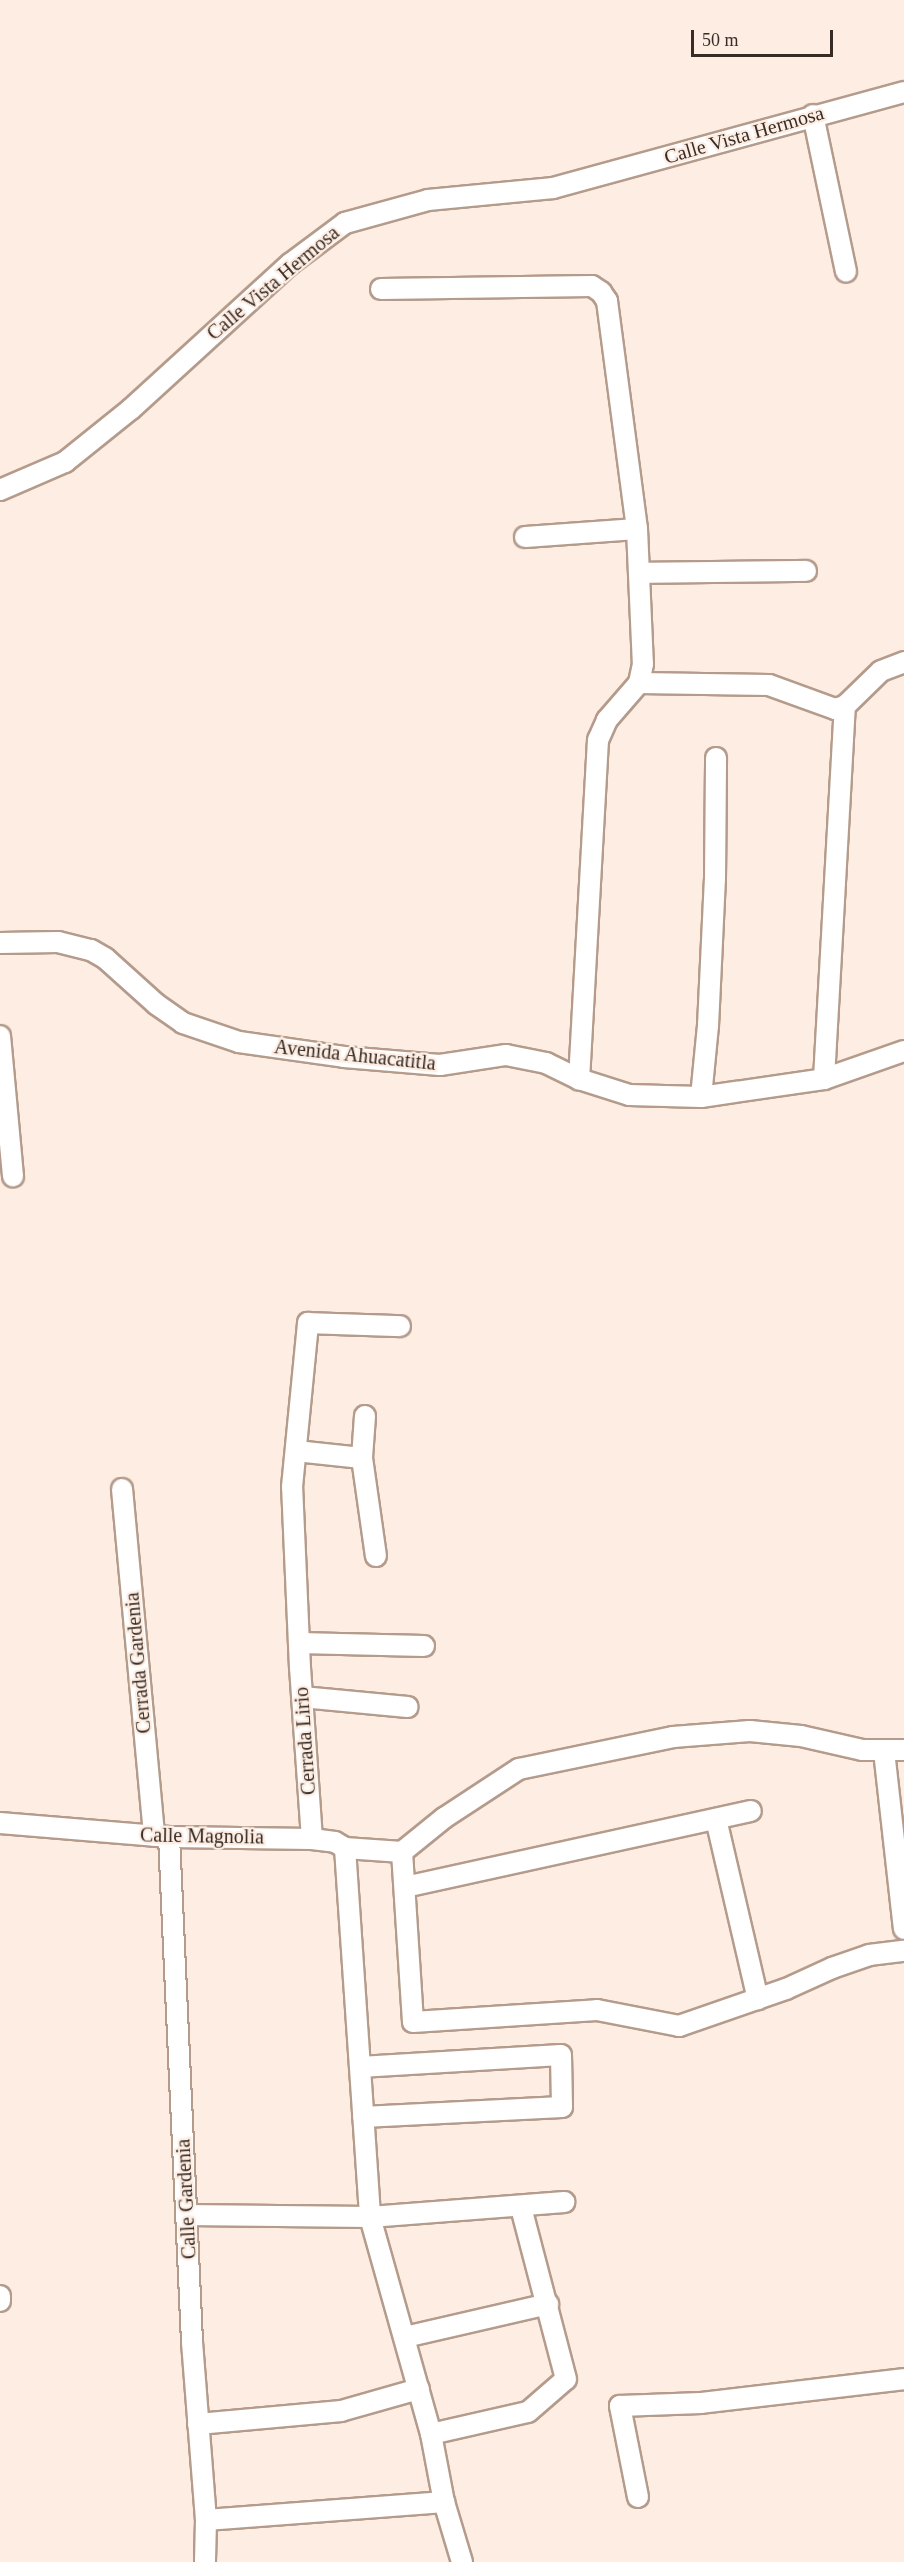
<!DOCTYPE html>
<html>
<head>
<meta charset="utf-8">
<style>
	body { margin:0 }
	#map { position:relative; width:904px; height:2562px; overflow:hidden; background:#fdede2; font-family:"Times New Roman",serif }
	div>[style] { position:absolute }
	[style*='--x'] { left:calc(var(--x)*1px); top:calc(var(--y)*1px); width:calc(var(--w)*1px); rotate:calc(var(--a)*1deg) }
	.roads { filter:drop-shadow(2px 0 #b49b8b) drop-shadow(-2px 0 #b49b8b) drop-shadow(0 2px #b49b8b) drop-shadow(0 -2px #b49b8b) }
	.minor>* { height:20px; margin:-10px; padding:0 10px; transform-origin:10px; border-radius:10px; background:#fff }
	span { translate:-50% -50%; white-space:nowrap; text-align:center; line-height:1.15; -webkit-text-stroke:4.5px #fdede2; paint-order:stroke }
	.street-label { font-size:20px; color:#372c26 }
	.scale { position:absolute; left:691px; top:30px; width:142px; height:27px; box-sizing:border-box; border:3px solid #372c26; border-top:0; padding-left:8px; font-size:18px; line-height:21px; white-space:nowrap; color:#372c26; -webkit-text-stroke:4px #fdede2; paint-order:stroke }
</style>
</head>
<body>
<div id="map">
	<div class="roads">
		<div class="minor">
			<div style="--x:813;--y:115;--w:160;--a:78.1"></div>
			<div style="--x:381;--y:289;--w:211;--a:-0.8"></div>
			<div style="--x:592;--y:286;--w:11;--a:34"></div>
			<div style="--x:601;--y:292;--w:11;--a:56"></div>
			<div style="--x:607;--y:301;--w:230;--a:82.5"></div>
			<div style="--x:637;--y:529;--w:135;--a:87.5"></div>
			<div style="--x:643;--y:664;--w:19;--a:102"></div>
			<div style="--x:639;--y:683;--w:49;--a:130.9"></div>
			<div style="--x:607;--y:720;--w:22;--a:114"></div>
			<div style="--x:598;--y:740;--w:340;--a:93.2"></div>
			<div style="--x:0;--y:490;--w:71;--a:-23.3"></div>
			<div style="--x:65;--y:462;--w:85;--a:-38.8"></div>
			<div style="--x:131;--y:409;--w:215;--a:-42.4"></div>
			<div style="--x:290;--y:264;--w:69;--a:-36.7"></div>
			<div style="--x:345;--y:223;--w:86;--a:-15.5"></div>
			<div style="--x:428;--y:200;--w:126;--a:-5.5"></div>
			<div style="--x:553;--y:188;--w:364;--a:-15.3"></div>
			<div style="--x:525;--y:537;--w:112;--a:-4.1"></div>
			<div style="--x:640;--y:573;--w:166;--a:-0.7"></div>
			<div style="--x:639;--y:683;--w:130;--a:0.9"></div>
			<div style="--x:769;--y:685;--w:70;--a:20"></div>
			<div style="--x:835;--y:709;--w:10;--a:-17"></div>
			<div style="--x:845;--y:706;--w:50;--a:-44.2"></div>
			<div style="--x:881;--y:671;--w:25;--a:-21"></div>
			<div style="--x:0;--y:943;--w:58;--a:-1"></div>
			<div style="--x:58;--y:942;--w:34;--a:14"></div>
			<div style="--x:91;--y:950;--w:16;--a:30"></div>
			<div style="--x:105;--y:958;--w:69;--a:42"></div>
			<div style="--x:156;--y:1004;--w:33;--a:35"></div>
			<div style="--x:183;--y:1023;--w:59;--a:18.7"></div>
			<div style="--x:239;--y:1042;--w:106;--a:8.1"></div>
			<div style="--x:344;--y:1057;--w:96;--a:4.8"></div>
			<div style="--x:440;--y:1065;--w:67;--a:-8.6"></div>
			<div style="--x:506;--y:1055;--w:41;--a:11.3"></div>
			<div style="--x:546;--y:1063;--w:37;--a:26"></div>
			<div style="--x:579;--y:1079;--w:52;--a:17.7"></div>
			<div style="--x:629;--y:1095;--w:72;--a:1.6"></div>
			<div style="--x:701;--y:1097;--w:124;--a:-8.3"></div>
			<div style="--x:824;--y:1079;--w:85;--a:-19.3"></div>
			<div style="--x:0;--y:1036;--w:141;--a:84.7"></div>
			<div style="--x:824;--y:1079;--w:374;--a:-86.8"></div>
			<div style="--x:701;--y:1097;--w:71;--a:-84.4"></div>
			<div style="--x:708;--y:1026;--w:147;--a:-87.3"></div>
			<div style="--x:715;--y:879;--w:121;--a:-89.5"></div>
			<div style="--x:365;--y:1416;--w:42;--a:94.1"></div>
			<div style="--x:362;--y:1458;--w:99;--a:81.9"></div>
			<div style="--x:296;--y:1451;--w:66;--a:6.1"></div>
			<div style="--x:122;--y:1489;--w:348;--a:84.7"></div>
			<div style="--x:299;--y:1643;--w:125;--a:1.4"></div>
			<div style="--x:302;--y:1697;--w:106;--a:5.4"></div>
			<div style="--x:884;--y:1751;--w:179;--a:83.6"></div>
			<div style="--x:716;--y:1819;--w:185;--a:76.9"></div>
			<div style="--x:0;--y:1823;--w:170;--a:4.7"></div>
			<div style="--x:169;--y:1837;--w:143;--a:0.8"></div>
			<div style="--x:312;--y:1839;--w:23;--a:7"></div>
			<div style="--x:335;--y:1842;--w:12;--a:31"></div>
			<div style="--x:345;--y:1848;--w:57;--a:4"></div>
			<div style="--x:169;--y:1837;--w:506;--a:87.39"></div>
			<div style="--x:192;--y:2342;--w:179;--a:85.5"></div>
			<div style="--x:206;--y:2520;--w:42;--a:91.4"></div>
			<div style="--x:312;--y:1839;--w:171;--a:-94"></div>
			<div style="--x:300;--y:1668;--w:181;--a:-92.5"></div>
			<div style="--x:292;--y:1487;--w:165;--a:-84.4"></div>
			<div style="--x:308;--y:1323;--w:92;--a:1.9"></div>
			<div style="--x:345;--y:1848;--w:370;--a:86.1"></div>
			<div style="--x:370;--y:2217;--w:225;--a:74.3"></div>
			<div style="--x:431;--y:2434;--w:69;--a:79.2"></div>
			<div style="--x:444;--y:2502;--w:63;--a:73.3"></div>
			<div style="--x:402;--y:1852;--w:170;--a:86.3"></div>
			<div style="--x:413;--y:2022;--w:184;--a:-3.7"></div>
			<div style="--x:597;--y:2010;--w:84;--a:11"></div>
			<div style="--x:679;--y:2026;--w:113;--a:-19.1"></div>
			<div style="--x:786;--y:1989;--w:51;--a:-24.5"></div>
			<div style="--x:832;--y:1968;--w:39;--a:-19"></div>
			<div style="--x:869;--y:1955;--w:35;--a:-7"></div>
			<div style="--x:402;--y:1852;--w:54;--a:-39"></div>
			<div style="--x:444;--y:1818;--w:90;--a:-33.2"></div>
			<div style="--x:519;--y:1769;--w:157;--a:-11.7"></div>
			<div style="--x:673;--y:1737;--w:77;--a:-4.5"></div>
			<div style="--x:750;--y:1731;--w:51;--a:5.6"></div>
			<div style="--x:801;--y:1736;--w:63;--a:12.9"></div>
			<div style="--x:862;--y:1750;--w:42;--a:0"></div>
			<div style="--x:405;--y:1887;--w:354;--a:-12.4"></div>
			<div style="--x:360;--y:2067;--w:201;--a:-3.4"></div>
			<div style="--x:561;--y:2055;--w:52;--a:88.9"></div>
			<div style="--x:562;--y:2107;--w:199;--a:177.1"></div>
			<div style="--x:186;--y:2215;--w:184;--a:0.6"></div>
			<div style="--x:370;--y:2217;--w:195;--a:-4.4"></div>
			<div style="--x:0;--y:2296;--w:5;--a:90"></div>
			<div style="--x:405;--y:2337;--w:147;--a:-13"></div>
			<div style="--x:198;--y:2424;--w:144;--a:-5.2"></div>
			<div style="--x:341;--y:2411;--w:81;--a:-15.8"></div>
			<div style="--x:431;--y:2434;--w:99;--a:-12.8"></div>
			<div style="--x:528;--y:2412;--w:50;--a:-41"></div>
			<div style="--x:566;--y:2379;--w:178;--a:-104.7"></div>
			<div style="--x:638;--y:2497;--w:93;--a:-101.2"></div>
			<div style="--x:620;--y:2406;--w:81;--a:-2.1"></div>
			<div style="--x:701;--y:2403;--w:204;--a:-6.7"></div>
			<div style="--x:206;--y:2520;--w:239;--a:-4.3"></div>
		</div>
	</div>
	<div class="street-label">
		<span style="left:744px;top:135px;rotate:-16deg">Calle Vista Hermosa</span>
		<span style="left:273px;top:283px;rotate:-40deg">Calle Vista Hermosa</span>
		<span style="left:355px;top:1055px;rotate:6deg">Avenida Ahuacatitla</span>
		<span style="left:138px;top:1663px;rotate:-95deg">Cerrada Gardenia</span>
		<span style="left:305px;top:1741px;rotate:-94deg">Cerrada Lirio</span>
		<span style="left:202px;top:1836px;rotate:1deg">Calle Magnolia</span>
		<span style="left:186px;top:2199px;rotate:-93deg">Calle Gardenia</span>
	</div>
	<div class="scale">50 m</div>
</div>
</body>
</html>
